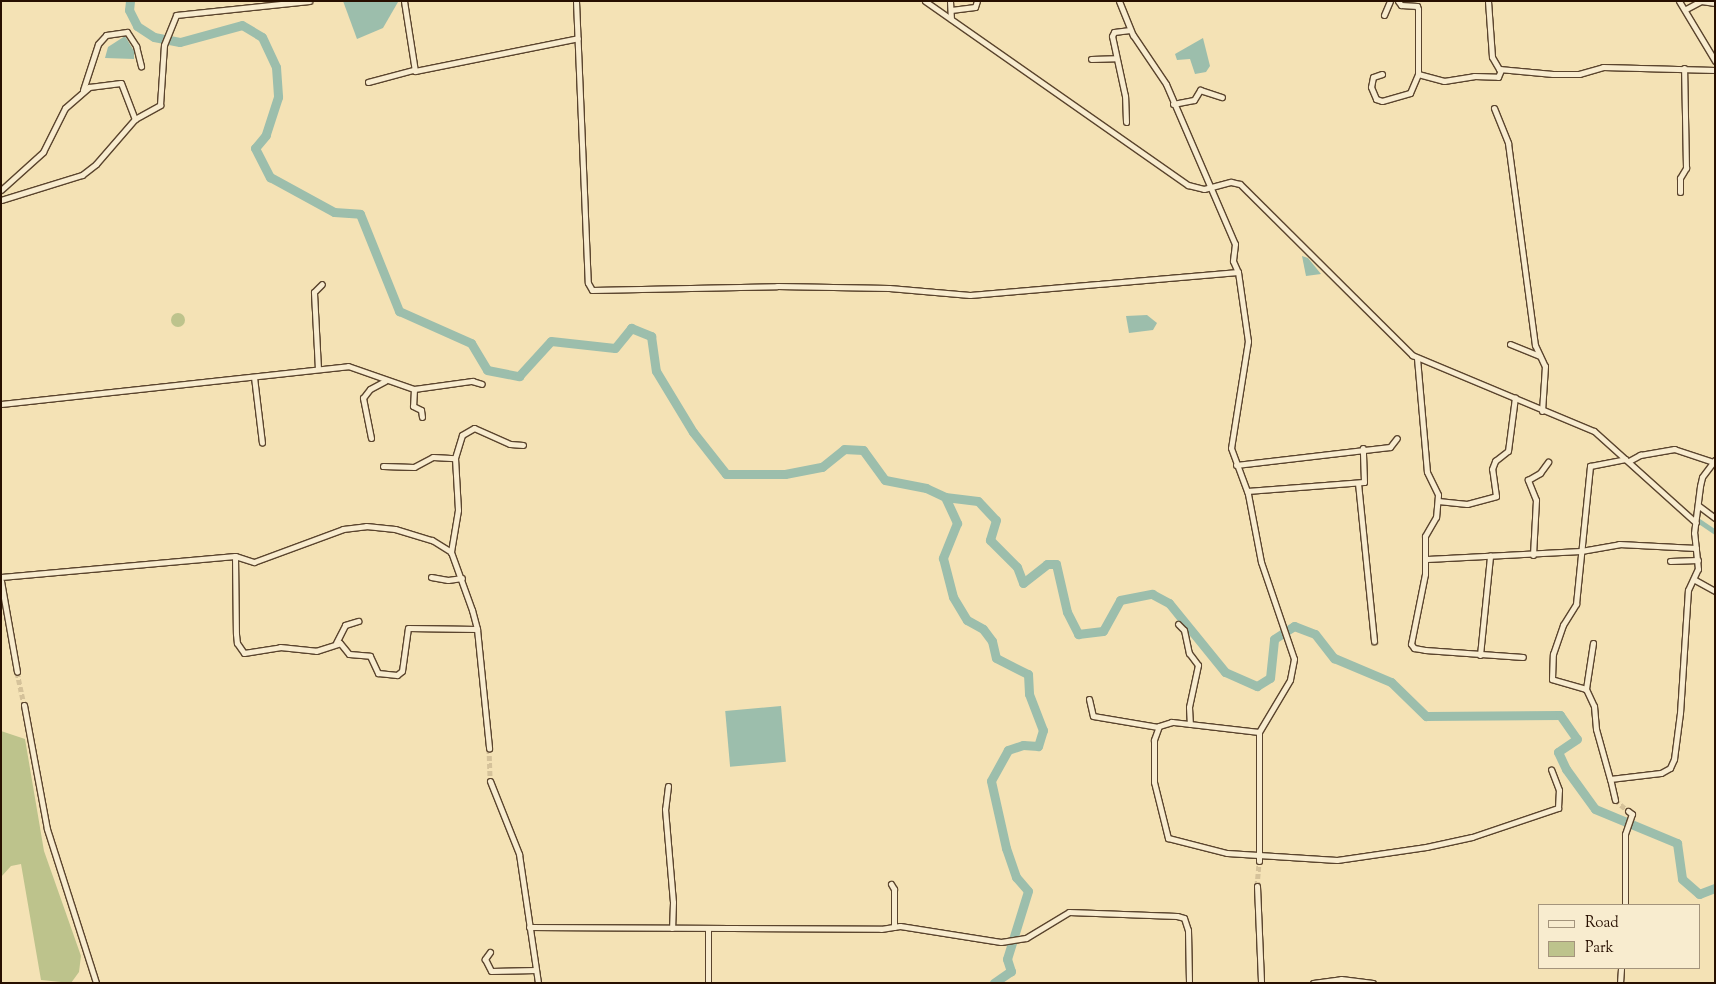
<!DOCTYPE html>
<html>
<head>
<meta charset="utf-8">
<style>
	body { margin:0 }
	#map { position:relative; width:1716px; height:984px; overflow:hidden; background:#f4e2b5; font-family:"Sorts Mill Goudy",serif }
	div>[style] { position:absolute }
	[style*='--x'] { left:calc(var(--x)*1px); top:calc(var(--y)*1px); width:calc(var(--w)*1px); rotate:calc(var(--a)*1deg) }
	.green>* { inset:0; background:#bdc38c }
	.round { border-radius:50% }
	.water>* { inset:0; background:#9cbeac; transform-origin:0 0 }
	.canal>* { height:5px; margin:-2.5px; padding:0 2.5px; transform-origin:2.5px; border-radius:2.5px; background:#9cbeac }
	.river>* { height:9px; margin:-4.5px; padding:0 4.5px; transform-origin:4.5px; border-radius:4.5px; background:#9cbeac }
	.minor-tunnel>* { height:5px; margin-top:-2.5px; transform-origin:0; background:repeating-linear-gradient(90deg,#d5c29a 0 5px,transparent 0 7.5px) }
	.roads { filter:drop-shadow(1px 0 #5a442d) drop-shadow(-1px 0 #5a442d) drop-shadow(0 1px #5a442d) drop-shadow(0 -1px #5a442d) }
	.minor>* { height:5px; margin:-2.5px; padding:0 2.5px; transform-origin:2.5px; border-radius:2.5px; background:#f8eccf }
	span { translate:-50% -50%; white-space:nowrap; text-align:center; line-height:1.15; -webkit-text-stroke:4.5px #f8eccf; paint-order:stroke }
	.frame { position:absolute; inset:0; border:2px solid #270f00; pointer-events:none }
	.legend { position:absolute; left:1538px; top:904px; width:162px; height:65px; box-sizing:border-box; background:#f8eccf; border:1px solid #a4947c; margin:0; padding:6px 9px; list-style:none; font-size:15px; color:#270f00 }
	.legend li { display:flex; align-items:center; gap:10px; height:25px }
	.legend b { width:25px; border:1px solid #a4947c }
</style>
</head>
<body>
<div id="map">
	<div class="green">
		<div class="round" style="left:171px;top:313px;width:14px;height:14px"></div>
		<div style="clip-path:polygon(1px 731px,25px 739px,44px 851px,81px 956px,79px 972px,71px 983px,41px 980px,21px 864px,11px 866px,1px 877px)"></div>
	</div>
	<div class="water">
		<div style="clip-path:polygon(343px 1px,398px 1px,398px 2px,383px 28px,357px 39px)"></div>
		<div style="clip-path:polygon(125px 36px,134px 51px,134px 59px,105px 58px,108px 47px)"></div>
		<div style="clip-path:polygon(1203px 38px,1210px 66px,1206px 72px,1195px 74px,1190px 59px,1177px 60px,1175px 54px)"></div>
		<div style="clip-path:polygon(1302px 256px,1308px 258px,1321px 274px,1306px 276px)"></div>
		<div style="clip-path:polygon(1147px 315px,1157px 323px,1153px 330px,1129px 333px,1126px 316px)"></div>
		<div style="left:781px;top:706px;width:56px;height:56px;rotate:85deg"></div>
	</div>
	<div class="canal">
		<div style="--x:1693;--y:517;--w:27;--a:34"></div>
	</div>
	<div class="river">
		<div style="--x:130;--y:1;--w:9;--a:96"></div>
		<div style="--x:129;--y:10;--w:18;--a:63"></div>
		<div style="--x:137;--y:26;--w:20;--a:33"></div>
		<div style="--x:154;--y:37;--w:26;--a:11"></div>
		<div style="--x:180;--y:42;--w:64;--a:-15.3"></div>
		<div style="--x:242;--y:25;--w:23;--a:31"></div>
		<div style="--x:262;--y:37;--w:33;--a:65"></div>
		<div style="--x:276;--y:67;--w:30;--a:86"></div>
		<div style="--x:278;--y:97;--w:40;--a:108"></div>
		<div style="--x:266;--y:135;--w:17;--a:130"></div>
		<div style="--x:255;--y:148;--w:33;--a:63"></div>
		<div style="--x:270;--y:177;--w:73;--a:28.7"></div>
		<div style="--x:334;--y:212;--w:26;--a:4"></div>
		<div style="--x:360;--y:214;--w:105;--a:68.1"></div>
		<div style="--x:399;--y:311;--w:79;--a:24"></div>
		<div style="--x:471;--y:343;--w:31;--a:59"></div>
		<div style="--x:487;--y:370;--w:33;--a:11"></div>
		<div style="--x:519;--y:376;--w:47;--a:-47.6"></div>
		<div style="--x:551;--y:341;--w:64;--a:6.2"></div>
		<div style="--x:615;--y:348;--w:26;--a:-51"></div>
		<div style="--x:631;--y:328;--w:22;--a:22"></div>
		<div style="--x:651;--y:336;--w:35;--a:82"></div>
		<div style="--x:656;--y:371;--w:71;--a:58.8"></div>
		<div style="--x:693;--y:432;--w:53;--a:51.8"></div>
		<div style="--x:726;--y:474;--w:59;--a:0"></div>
		<div style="--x:785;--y:474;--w:38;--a:-11"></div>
		<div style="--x:822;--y:467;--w:28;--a:-39"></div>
		<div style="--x:844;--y:449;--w:19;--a:3"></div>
		<div style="--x:863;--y:450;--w:37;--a:54"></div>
		<div style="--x:885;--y:480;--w:42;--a:11"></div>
		<div style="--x:926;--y:488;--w:21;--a:25"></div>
		<div style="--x:945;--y:497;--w:33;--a:7"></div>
		<div style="--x:978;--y:501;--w:26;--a:47"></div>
		<div style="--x:996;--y:520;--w:21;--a:107"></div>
		<div style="--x:990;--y:540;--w:38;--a:45"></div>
		<div style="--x:1017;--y:567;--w:17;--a:69"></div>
		<div style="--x:1023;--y:583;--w:31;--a:-38"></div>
		<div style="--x:1047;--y:564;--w:9;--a:0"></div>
		<div style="--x:1056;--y:564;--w:49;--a:77.1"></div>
		<div style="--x:1067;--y:612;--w:25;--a:63"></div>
		<div style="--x:1078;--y:634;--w:25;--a:-7"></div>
		<div style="--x:1103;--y:631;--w:35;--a:-61"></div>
		<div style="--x:1120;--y:600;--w:33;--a:-11"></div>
		<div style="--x:1152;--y:594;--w:19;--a:28"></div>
		<div style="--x:1169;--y:603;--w:89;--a:50.9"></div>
		<div style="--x:1225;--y:672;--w:35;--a:24"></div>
		<div style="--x:1257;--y:686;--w:15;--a:-32"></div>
		<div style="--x:1270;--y:678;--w:39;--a:-84"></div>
		<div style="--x:1274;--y:639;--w:24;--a:-33"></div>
		<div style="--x:1294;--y:626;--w:22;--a:21"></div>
		<div style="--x:1315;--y:634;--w:31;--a:52"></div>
		<div style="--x:1334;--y:658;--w:62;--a:22.8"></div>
		<div style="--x:1391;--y:682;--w:49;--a:44.2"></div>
		<div style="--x:1426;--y:716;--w:134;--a:-0.4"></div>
		<div style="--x:1560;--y:715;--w:29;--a:55"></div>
		<div style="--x:1577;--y:739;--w:23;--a:146"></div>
		<div style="--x:1558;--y:752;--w:19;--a:65"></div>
		<div style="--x:1566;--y:769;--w:49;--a:54.1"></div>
		<div style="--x:1595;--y:809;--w:89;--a:22.5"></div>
		<div style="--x:1677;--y:843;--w:36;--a:82"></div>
		<div style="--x:1682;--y:879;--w:23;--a:41"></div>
		<div style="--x:1699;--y:894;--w:17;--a:-21"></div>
		<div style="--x:945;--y:497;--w:29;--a:65"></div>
		<div style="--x:957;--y:523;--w:38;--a:112"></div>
		<div style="--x:943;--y:558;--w:40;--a:75.6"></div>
		<div style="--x:953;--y:597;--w:27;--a:59"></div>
		<div style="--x:967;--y:620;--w:18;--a:29"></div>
		<div style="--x:983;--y:629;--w:15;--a:53"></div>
		<div style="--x:992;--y:641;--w:17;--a:77"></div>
		<div style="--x:996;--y:658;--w:36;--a:27"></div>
		<div style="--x:1028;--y:674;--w:20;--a:87"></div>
		<div style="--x:1029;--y:694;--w:39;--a:69"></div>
		<div style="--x:1043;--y:730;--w:17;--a:107"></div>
		<div style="--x:1038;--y:746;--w:15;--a:-176"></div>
		<div style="--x:1023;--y:745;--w:16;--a:162"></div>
		<div style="--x:1008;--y:750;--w:35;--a:119"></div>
		<div style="--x:991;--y:781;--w:69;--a:77.4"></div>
		<div style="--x:1006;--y:848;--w:31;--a:71"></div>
		<div style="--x:1016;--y:877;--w:18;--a:49"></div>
		<div style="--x:1028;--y:891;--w:71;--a:107.2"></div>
		<div style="--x:1007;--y:959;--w:13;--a:72"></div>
		<div style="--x:1011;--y:971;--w:21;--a:145"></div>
	</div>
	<div class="minor-tunnel">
		<div style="--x:17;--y:672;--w:34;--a:78"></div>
		<div style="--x:489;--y:748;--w:33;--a:88"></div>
		<div style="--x:1615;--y:800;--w:17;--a:40"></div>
		<div style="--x:1257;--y:886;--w:25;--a:-85"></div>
	</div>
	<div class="roads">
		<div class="minor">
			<div style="--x:404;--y:1;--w:71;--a:81.1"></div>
			<div style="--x:415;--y:71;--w:166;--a:-11.4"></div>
			<div style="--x:576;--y:1;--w:282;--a:87.6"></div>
			<div style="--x:588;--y:283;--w:8;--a:60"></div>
			<div style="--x:592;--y:290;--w:185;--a:-1.2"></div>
			<div style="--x:777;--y:286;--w:112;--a:1"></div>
			<div style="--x:889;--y:288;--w:81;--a:4.9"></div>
			<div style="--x:970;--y:295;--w:269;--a:-4.9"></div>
			<div style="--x:925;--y:1;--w:321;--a:35"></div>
			<div style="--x:1188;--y:185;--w:16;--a:14"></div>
			<div style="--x:1204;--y:189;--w:28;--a:-15"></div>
			<div style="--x:1231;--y:182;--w:9;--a:13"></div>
			<div style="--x:1240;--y:184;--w:243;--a:44.8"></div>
			<div style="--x:1412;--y:355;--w:197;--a:22.7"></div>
			<div style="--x:1594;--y:431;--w:137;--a:42"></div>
			<div style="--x:950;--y:1;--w:18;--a:87"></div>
			<div style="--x:1119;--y:1;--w:37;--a:68"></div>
			<div style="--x:1133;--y:35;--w:59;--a:56"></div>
			<div style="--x:1166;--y:84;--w:174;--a:66.7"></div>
			<div style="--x:1235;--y:244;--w:17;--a:97"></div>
			<div style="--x:1233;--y:261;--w:12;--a:66"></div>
			<div style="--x:1238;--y:272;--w:70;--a:81.8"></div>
			<div style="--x:1248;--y:341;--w:108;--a:99"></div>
			<div style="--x:1231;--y:448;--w:49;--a:69.7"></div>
			<div style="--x:1248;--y:494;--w:69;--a:79.2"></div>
			<div style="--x:1261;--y:562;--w:102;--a:71.2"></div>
			<div style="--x:1294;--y:659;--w:21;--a:101"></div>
			<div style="--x:1290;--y:680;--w:61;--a:120.8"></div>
			<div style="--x:1259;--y:732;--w:129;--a:90"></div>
			<div style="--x:1488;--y:1;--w:56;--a:85.9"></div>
			<div style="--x:1492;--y:57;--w:14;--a:60"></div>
			<div style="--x:1499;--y:69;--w:54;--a:5.3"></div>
			<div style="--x:1553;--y:74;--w:26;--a:0"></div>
			<div style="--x:1579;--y:74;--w:25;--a:-16"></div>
			<div style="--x:1603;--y:67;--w:112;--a:1.5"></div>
			<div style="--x:1679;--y:1;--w:70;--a:59"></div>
			<div style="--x:1686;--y:9;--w:17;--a:-28"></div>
			<div style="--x:1701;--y:1;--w:14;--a:8"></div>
			<div style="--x:951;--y:10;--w:24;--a:-7"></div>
			<div style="--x:975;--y:7;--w:6;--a:-72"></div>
			<div style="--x:1384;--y:15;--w:15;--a:-67"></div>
			<div style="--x:1091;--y:59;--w:25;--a:-2"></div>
			<div style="--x:1382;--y:74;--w:9;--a:162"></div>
			<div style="--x:1373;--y:77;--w:10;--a:101"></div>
			<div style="--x:1371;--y:87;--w:13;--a:67"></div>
			<div style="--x:1376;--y:99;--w:6;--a:18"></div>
			<div style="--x:1382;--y:101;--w:29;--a:-16"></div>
			<div style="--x:1410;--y:93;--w:21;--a:-67"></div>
			<div style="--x:1418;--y:74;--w:65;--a:-90"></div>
			<div style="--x:1418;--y:9;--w:3;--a:-108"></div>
			<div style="--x:1417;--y:6;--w:16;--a:-176"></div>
			<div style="--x:1401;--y:5;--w:5;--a:-127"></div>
			<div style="--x:1418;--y:74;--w:27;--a:15"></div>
			<div style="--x:1444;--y:81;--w:30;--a:-9"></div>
			<div style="--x:1474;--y:76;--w:24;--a:2"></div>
			<div style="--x:1498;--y:77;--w:8;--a:-67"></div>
			<div style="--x:368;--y:82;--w:47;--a:-14.9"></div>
			<div style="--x:83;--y:90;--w:48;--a:-71.9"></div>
			<div style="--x:98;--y:44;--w:12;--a:-48"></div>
			<div style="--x:106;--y:35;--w:21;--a:-8"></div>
			<div style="--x:127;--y:32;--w:17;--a:57"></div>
			<div style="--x:136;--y:46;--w:21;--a:76"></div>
			<div style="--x:1173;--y:104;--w:21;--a:-11"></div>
			<div style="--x:1194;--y:100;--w:12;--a:-59"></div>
			<div style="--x:1200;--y:90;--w:23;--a:18"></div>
			<div style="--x:1494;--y:108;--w:38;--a:68"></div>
			<div style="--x:1508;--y:143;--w:204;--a:82.4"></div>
			<div style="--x:1535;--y:345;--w:23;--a:65"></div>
			<div style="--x:1545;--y:366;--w:45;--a:93.8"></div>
			<div style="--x:1126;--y:122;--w:26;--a:-92"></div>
			<div style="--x:1125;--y:96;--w:61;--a:-102.2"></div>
			<div style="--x:1112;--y:36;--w:4;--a:-63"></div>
			<div style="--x:1114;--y:32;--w:16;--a:-7"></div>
			<div style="--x:1;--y:190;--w:57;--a:-42.1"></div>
			<div style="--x:43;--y:152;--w:49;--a:-63.4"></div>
			<div style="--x:65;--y:108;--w:32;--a:-41"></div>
			<div style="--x:89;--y:87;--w:32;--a:-7"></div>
			<div style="--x:121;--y:83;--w:39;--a:69"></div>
			<div style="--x:1680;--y:192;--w:14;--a:-90"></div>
			<div style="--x:1680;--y:178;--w:12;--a:-59"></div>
			<div style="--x:1686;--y:168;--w:100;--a:-91.1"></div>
			<div style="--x:1;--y:200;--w:85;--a:-17.2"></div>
			<div style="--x:82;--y:175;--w:18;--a:-38"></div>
			<div style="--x:96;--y:164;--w:60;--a:-49.1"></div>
			<div style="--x:135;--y:119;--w:29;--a:-29"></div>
			<div style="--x:160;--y:105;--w:60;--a:-86.2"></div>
			<div style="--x:164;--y:45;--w:32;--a:-68"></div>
			<div style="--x:176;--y:15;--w:134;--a:-6"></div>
			<div style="--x:1510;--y:344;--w:32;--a:22"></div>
			<div style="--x:1417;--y:358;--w:114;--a:85"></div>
			<div style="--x:1427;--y:472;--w:25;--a:64"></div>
			<div style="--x:1438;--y:495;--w:22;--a:95"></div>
			<div style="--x:1436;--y:517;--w:22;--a:120"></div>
			<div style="--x:1425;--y:536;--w:38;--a:90"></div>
			<div style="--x:1425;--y:574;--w:71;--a:101.3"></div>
			<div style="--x:1411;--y:644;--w:5;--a:53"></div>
			<div style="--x:1414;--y:648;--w:11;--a:10"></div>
			<div style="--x:1425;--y:650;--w:98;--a:4.1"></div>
			<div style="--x:318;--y:369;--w:77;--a:-93"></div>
			<div style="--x:314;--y:292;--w:11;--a:-45"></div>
			<div style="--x:254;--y:377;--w:66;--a:83.1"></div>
			<div style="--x:414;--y:389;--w:17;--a:93"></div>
			<div style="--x:413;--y:406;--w:9;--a:27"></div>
			<div style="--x:421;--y:410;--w:7;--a:82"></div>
			<div style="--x:1;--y:404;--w:349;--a:-6.2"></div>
			<div style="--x:348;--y:366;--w:70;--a:19.2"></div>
			<div style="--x:414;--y:389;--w:59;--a:-7.9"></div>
			<div style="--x:472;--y:381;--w:10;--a:17"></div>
			<div style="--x:371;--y:438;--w:41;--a:-101.3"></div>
			<div style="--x:363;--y:398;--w:11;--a:-52"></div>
			<div style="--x:370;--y:389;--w:17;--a:-28"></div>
			<div style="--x:455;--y:458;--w:24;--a:-73"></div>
			<div style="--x:462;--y:435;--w:14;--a:-30"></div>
			<div style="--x:474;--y:428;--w:39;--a:24"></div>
			<div style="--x:510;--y:444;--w:13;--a:4"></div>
			<div style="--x:1629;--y:461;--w:13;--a:-29"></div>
			<div style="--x:1640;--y:455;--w:35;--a:-10"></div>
			<div style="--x:1674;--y:449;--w:41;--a:18.4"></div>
			<div style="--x:1236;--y:465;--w:155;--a:-6.7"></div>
			<div style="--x:1390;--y:447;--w:11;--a:-52"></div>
			<div style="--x:383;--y:466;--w:31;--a:2"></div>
			<div style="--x:414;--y:467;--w:21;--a:-28"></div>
			<div style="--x:433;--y:457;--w:22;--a:3"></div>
			<div style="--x:455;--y:458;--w:52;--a:86.7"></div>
			<div style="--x:458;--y:510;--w:43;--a:99.5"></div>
			<div style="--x:1358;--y:483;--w:159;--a:84.2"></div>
			<div style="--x:1247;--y:491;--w:117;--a:-4.4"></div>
			<div style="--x:1364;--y:482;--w:34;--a:-92"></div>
			<div style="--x:1438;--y:501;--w:29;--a:6"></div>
			<div style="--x:1467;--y:504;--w:30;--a:-15"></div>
			<div style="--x:1496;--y:496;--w:27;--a:-98"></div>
			<div style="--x:1492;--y:469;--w:9;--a:-69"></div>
			<div style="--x:1495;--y:461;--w:16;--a:-38"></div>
			<div style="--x:1508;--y:451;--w:54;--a:-82.6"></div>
			<div style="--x:1699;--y:506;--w:20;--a:37"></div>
			<div style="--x:1533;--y:555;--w:55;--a:-86.9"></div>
			<div style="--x:1536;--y:500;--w:22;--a:-112"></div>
			<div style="--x:1528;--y:480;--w:14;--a:-30"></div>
			<div style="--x:1540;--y:473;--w:14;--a:-54"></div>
			<div style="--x:235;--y:556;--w:78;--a:89.3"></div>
			<div style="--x:236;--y:634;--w:9;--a:84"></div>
			<div style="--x:237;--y:643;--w:12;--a:55"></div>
			<div style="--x:244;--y:653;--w:36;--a:-9"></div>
			<div style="--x:280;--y:647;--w:36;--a:6"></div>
			<div style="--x:316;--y:651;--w:25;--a:-18"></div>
			<div style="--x:340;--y:643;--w:14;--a:51"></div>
			<div style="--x:349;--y:654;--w:21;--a:5"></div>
			<div style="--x:370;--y:656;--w:19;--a:65"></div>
			<div style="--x:378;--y:673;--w:19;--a:6"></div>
			<div style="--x:397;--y:675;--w:6;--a:-39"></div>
			<div style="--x:402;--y:671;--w:43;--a:-82.1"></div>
			<div style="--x:408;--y:628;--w:69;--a:0.8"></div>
			<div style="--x:1427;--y:559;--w:154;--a:-3"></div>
			<div style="--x:1581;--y:551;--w:39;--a:-10"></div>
			<div style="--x:1619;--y:544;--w:77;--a:3"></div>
			<div style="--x:1670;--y:561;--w:28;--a:-2"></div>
			<div style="--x:1;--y:577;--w:235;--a:-5.1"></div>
			<div style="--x:235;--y:556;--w:20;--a:18"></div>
			<div style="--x:254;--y:562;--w:95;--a:-20.3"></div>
			<div style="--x:343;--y:529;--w:23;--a:-7"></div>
			<div style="--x:366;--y:526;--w:29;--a:6"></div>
			<div style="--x:395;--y:529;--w:39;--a:17"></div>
			<div style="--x:432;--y:540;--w:22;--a:32"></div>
			<div style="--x:451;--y:552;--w:62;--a:70.1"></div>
			<div style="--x:472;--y:610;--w:20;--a:75"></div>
			<div style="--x:477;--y:629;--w:120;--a:84.2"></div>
			<div style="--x:431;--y:577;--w:17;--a:10"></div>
			<div style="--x:448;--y:580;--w:14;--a:-8"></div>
			<div style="--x:1695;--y:580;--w:23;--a:29"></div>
			<div style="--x:1;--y:581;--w:92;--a:80"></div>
			<div style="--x:1178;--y:624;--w:8;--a:45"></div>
			<div style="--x:1184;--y:630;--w:24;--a:78"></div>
			<div style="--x:1189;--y:653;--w:15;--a:53"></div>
			<div style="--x:1198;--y:665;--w:43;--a:102.1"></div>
			<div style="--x:1189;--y:707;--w:17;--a:87"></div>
			<div style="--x:336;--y:643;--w:20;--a:-63"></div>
			<div style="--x:345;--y:625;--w:14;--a:-17"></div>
			<div style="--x:1593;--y:643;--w:47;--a:98.7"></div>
			<div style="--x:1586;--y:689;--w:19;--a:65"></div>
			<div style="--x:1594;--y:706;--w:23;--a:85"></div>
			<div style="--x:1596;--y:729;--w:52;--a:74.4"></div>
			<div style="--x:1480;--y:655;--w:100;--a:-84.2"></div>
			<div style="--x:1586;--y:689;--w:35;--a:-164"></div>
			<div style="--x:1552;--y:679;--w:25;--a:-88"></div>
			<div style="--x:1553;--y:654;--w:31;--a:-71"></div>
			<div style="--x:1563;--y:625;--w:25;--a:-58"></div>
			<div style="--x:1576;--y:604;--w:139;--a:-84.2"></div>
			<div style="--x:1590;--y:466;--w:36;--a:-11"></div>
			<div style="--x:1089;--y:699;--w:17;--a:77"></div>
			<div style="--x:1093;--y:716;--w:66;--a:9.6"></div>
			<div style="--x:24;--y:705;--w:126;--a:79.5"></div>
			<div style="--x:47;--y:829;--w:162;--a:72.3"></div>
			<div style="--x:1259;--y:732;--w:88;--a:-173.4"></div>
			<div style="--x:1172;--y:722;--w:14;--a:163"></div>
			<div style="--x:1159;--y:726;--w:15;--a:110"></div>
			<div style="--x:1154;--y:740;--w:42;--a:90"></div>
			<div style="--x:1154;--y:782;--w:58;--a:76"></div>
			<div style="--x:1168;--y:838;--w:61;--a:14.3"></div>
			<div style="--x:1227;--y:853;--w:110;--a:3.6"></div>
			<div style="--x:1337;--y:860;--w:90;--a:-8.3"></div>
			<div style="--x:1426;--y:847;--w:47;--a:-12.3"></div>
			<div style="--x:1472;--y:837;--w:91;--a:-18.6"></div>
			<div style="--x:1558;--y:808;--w:18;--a:-87"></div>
			<div style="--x:1559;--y:790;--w:22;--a:-111"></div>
			<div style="--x:490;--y:781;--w:79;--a:68.3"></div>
			<div style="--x:519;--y:854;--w:130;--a:81.6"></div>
			<div style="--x:668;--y:786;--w:23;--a:97"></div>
			<div style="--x:665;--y:809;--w:93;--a:85.1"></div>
			<div style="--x:673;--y:902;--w:26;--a:92"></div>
			<div style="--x:1615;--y:800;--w:22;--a:-103"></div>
			<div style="--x:1610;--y:779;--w:51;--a:-6.7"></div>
			<div style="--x:1661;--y:773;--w:10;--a:-29"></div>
			<div style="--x:1670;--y:768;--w:10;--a:-66"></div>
			<div style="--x:1674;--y:759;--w:46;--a:-82.6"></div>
			<div style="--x:1680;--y:713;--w:123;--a:-86.3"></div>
			<div style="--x:1688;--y:590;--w:23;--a:-65"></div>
			<div style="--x:1698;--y:569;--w:36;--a:-96"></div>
			<div style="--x:1694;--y:533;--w:47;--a:-82.7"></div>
			<div style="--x:1700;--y:486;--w:9;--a:-77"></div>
			<div style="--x:1702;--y:477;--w:21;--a:-53"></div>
			<div style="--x:891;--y:884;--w:6;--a:59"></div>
			<div style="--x:894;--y:889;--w:38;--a:90"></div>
			<div style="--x:1257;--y:886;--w:97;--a:87.6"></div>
			<div style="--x:1625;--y:905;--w:71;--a:-90"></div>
			<div style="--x:1625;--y:834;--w:21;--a:-71"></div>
			<div style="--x:1632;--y:814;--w:5;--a:-143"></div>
			<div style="--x:529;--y:927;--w:352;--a:0.3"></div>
			<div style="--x:881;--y:929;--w:19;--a:-9"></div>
			<div style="--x:900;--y:926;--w:102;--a:9"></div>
			<div style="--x:1001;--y:942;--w:25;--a:-9"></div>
			<div style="--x:1026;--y:938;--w:50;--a:-31.2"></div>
			<div style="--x:1069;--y:912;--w:108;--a:2.1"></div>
			<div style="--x:1177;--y:916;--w:7;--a:16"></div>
			<div style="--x:1184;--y:918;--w:13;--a:72"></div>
			<div style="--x:1188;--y:930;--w:53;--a:88.9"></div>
			<div style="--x:708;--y:929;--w:54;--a:90"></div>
			<div style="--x:490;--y:952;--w:9;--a:126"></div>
			<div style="--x:485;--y:959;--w:13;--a:63"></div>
			<div style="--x:491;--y:971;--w:45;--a:-1.3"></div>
			<div style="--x:1313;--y:983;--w:28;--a:-8"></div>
			<div style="--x:1341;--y:979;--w:32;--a:7"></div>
			<div style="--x:1620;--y:983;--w:15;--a:-86"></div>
		</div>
	</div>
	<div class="frame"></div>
	<ul class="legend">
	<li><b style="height:6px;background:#f8eccf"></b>Road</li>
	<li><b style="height:14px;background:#bdc38c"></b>Park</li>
	</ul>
</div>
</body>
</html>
